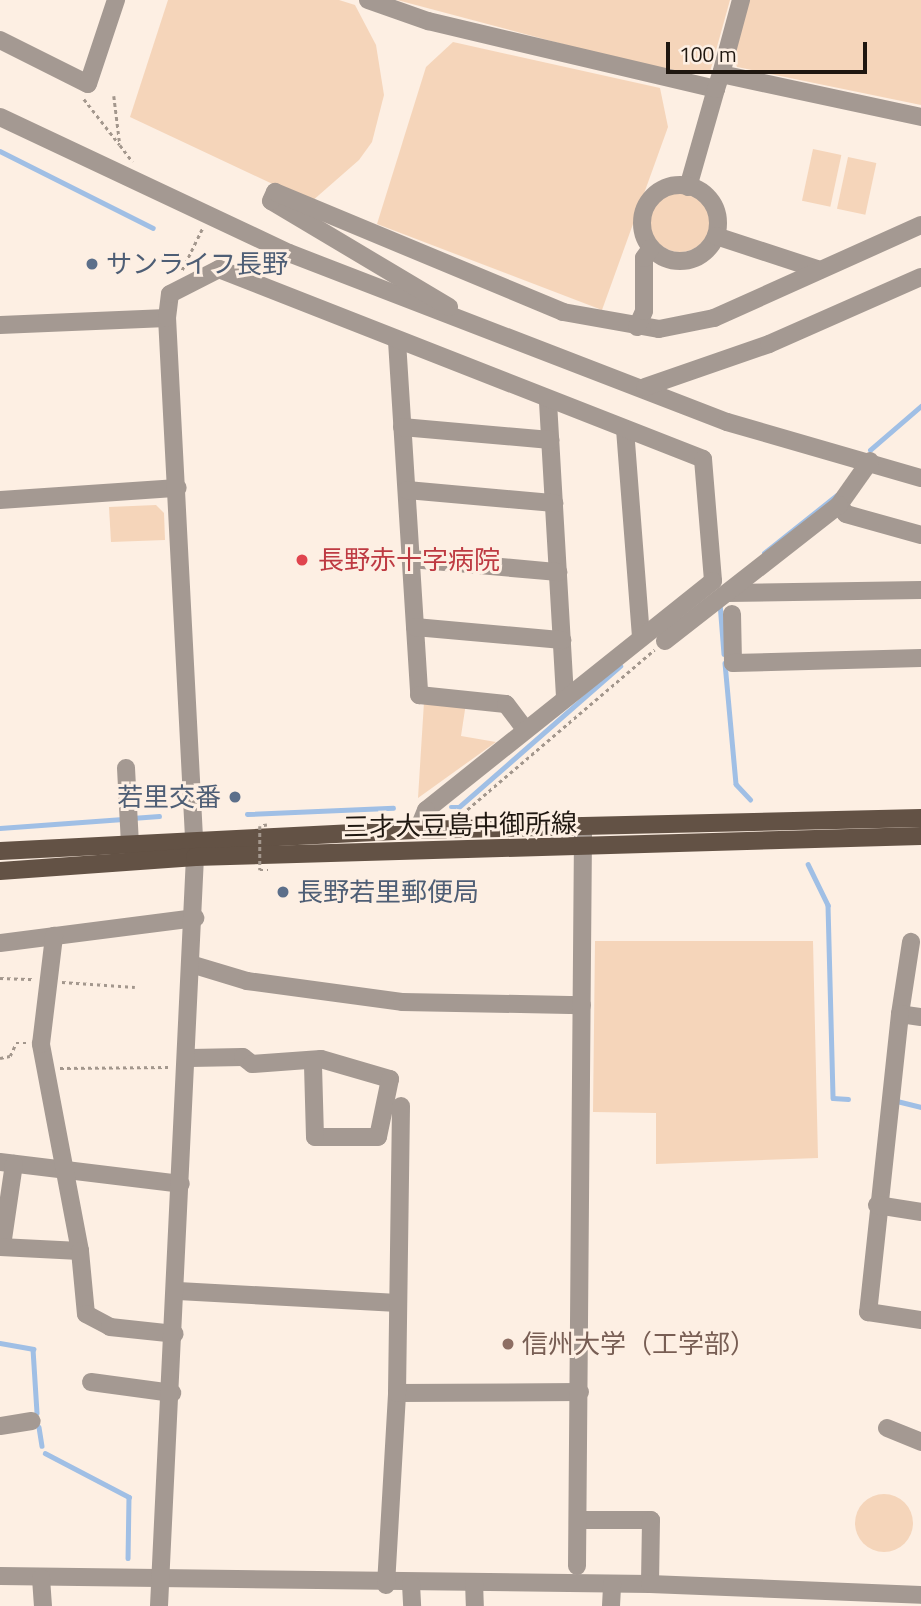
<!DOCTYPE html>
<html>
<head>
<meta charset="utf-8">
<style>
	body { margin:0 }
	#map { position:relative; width:921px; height:1606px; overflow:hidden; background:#fdefe3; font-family:"Titillium Web","Noto Sans JP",sans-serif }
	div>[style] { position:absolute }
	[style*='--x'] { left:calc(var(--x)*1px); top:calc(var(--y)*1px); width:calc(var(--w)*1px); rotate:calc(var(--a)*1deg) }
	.green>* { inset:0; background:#f5d5ba; transform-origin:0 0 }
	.round { border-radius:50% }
	.stream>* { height:4.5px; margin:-2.25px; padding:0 2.25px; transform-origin:2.25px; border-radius:2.25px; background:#a0bfe5 }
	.path>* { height:2.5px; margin-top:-1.25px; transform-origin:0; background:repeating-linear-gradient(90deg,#a3978d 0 3.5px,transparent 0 7px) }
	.minor>* { height:18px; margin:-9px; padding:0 9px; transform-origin:9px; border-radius:9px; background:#a49992 }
	.minor>.ring { margin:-9px; padding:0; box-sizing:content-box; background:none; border:18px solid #a49992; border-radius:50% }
	.major>* { height:18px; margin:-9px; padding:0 9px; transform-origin:9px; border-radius:9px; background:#635245 }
	.path-bridge>* { height:2.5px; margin-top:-1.25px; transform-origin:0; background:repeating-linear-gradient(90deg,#a3978d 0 3.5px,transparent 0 7px) }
	.dots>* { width:19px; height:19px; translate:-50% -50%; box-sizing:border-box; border:4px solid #fdefe3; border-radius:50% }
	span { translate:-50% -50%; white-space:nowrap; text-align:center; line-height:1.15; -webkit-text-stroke:6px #fdefe3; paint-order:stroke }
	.service-label { font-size:26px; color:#4e5e75 }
	.left { translate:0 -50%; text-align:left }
	.right { translate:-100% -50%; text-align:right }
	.health-label { font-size:26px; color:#be3a42 }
	.street-label { font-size:26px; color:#1f1710 }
	.education-label { font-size:26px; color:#785e54 }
	.scale { position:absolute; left:666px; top:42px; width:201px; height:32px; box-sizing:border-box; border:4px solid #1f1710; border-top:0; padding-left:9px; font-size:21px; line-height:24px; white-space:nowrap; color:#1f1710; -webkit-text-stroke:5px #fdefe3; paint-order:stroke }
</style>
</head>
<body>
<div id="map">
	<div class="green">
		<div style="clip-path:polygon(168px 0,339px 0,355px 5px,376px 45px,384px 95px,372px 142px,359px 160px,311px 202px,130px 117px)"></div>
		<div style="clip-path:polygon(397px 0,730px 0,710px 72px,656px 69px)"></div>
		<div style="clip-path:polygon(748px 0,921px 0,921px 105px,737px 67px,733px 55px)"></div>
		<div style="clip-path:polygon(453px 42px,660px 88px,668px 127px,602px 310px,377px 224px,426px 67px)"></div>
		<div style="left:813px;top:149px;width:29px;height:53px;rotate:12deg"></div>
		<div style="left:848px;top:157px;width:29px;height:53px;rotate:12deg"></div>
		<div class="round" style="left:650px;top:192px;width:60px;height:60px"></div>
		<div style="clip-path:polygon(156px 505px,164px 513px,165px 540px,111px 542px,109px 507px)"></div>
		<div style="clip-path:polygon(424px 702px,466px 703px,461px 736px,496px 742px,418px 798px)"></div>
		<div style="clip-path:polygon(595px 941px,813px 941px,818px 1158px,656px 1164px,656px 1113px,593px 1112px)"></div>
		<div class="round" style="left:855px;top:1494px;width:58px;height:58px"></div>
	</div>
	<div class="stream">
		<div style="--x:0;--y:151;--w:171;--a:26.7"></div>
		<div style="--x:870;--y:450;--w:67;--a:-40.8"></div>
		<div style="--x:764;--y:553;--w:93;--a:-38.5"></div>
		<div style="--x:720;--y:603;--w:51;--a:85.5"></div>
		<div style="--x:725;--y:663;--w:121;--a:84.8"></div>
		<div style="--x:736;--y:784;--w:21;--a:47"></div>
		<div style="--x:451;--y:807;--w:8;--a:0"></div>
		<div style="--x:459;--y:807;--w:214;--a:-41.2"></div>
		<div style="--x:247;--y:814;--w:146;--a:-2.4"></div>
		<div style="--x:132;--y:818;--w:27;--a:-4"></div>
		<div style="--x:0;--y:828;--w:123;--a:-4.2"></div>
		<div style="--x:808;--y:864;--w:46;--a:64"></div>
		<div style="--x:828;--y:905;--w:193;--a:88.5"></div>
		<div style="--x:833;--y:1098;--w:15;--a:4"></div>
		<div style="--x:897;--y:1101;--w:25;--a:14"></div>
		<div style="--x:0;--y:1343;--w:34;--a:10"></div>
		<div style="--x:33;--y:1349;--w:64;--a:86.4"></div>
		<div style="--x:39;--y:1427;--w:19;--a:81"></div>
		<div style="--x:45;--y:1453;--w:95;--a:27.6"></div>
		<div style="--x:129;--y:1497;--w:61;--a:90.9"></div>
	</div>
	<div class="path">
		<div style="--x:114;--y:96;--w:49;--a:83"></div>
		<div style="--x:120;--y:145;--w:21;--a:53"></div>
		<div style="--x:84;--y:99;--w:58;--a:52"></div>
		<div style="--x:182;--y:270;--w:46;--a:-64"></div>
		<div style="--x:462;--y:814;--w:253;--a:-40.5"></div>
		<div style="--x:0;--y:978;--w:35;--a:2"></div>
		<div style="--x:62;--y:982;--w:73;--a:3.9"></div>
		<div style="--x:0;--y:1058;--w:10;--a:-11"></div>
		<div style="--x:10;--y:1056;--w:14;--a:-65"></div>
		<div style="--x:16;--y:1043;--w:11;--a:0"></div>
		<div style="--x:60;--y:1068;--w:108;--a:-0.5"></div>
	</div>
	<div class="minor">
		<div style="--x:368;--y:0;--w:64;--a:19.3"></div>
		<div style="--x:428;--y:21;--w:296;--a:13.3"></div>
		<div style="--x:716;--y:89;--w:102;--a:105.9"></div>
		<div style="--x:0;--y:40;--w:98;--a:26.6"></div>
		<div style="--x:88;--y:84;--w:89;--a:-71.6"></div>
		<div style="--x:721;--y:74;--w:77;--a:-74.9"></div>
		<div style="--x:716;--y:89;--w:16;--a:-72"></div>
		<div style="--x:721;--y:74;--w:205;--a:12.1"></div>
		<div style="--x:0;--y:117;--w:319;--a:25.2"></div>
		<div style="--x:289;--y:253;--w:469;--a:21.1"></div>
		<div style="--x:727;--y:422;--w:202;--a:16.1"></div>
		<div class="ring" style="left:642px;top:185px;width:58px;height:58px"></div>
		<div style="--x:716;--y:236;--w:109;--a:18.1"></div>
		<div style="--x:449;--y:307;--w:207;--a:-149.2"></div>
		<div style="--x:271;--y:201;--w:10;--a:-66"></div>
		<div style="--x:275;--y:192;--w:312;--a:22.6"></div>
		<div style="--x:563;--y:312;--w:97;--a:10"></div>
		<div style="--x:659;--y:329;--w:56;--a:-11.3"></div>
		<div style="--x:714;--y:318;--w:227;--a:-24.2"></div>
		<div style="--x:0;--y:325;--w:167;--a:-2.4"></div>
		<div style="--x:637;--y:327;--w:17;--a:-66"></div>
		<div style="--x:644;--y:311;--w:53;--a:-90"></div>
		<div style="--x:644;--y:258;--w:12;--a:-55"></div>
		<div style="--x:397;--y:341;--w:355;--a:86.4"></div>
		<div style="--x:419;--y:695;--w:87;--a:5.9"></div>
		<div style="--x:506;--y:704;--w:31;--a:53"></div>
		<div style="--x:645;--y:387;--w:131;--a:-19.1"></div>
		<div style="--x:769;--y:344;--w:166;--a:-23.8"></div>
		<div style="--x:548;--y:402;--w:294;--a:86.7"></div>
		<div style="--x:402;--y:427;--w:149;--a:5"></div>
		<div style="--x:625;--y:429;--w:208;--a:85.6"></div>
		<div style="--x:870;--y:461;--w:54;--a:125.2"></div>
		<div style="--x:839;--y:505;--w:11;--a:52"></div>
		<div style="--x:846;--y:514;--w:78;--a:15.6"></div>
		<div style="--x:407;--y:490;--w:148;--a:5.1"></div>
		<div style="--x:0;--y:500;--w:178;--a:-3.9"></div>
		<div style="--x:411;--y:559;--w:148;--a:5.1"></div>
		<div style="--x:727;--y:593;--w:194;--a:-0.9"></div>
		<div style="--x:732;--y:614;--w:49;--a:88.8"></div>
		<div style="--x:733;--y:663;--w:188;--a:-1.5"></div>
		<div style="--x:415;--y:627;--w:148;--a:5.1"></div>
		<div style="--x:665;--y:641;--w:221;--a:-38"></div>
		<div style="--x:126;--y:768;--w:76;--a:87"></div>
		<div style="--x:0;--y:943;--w:197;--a:-7.3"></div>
		<div style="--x:194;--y:965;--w:55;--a:16.8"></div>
		<div style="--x:247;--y:981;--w:156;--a:7.7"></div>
		<div style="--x:402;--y:1002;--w:180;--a:1"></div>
		<div style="--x:900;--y:1014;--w:73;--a:-81.3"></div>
		<div style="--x:921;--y:1017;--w:21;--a:-172"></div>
		<div style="--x:900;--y:1014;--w:300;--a:96.1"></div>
		<div style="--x:868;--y:1312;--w:54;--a:8.6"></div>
		<div style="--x:190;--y:1058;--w:53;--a:-1.1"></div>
		<div style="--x:243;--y:1057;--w:11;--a:38"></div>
		<div style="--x:252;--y:1064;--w:69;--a:-4.1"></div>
		<div style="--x:321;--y:1059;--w:72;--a:16.2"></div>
		<div style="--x:390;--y:1079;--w:59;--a:101.7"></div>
		<div style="--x:378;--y:1137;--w:63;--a:180"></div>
		<div style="--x:315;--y:1137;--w:73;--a:-91.6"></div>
		<div style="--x:0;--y:1162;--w:182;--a:6.9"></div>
		<div style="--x:877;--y:1205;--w:45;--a:9"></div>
		<div style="--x:2;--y:1246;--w:83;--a:-81.7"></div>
		<div style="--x:0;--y:1247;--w:80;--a:2.9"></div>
		<div style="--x:80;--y:1251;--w:211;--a:-100.7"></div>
		<div style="--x:41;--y:1044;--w:109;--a:-83.1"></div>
		<div style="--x:80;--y:1251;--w:63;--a:84.6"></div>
		<div style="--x:86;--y:1314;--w:27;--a:28"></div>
		<div style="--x:110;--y:1327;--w:65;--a:6.1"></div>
		<div style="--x:178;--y:1291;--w:220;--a:3.1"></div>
		<div style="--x:91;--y:1382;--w:82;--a:7.7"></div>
		<div style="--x:397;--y:1393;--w:183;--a:-0.3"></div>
		<div style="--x:0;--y:1426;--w:32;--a:-9"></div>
		<div style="--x:887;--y:1428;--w:37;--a:22"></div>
		<div style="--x:578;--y:1520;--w:73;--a:0"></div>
		<div style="--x:651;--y:1520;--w:64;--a:90.9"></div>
		<div style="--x:577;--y:1566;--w:737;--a:-89.53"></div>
		<div style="--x:0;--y:1576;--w:650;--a:0.71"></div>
		<div style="--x:650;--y:1584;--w:271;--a:2.3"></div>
		<div style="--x:41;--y:1578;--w:28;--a:86"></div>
		<div style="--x:474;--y:1582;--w:24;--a:88"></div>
		<div style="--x:411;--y:1584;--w:22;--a:87"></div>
		<div style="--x:386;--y:1585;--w:192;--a:-86.7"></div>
		<div style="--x:397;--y:1393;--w:287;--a:-89.2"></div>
		<div style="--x:159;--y:1606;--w:750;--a:-87.25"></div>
		<div style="--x:195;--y:857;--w:540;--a:-92.97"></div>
		<div style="--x:167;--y:318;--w:24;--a:-83"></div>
		<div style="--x:170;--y:294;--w:55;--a:-27"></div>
		<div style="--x:219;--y:269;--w:520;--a:21.43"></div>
		<div style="--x:703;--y:459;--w:122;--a:85.3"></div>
		<div style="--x:713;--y:581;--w:367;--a:141.4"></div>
		<div style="--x:426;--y:810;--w:22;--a:112"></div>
		<div style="--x:611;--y:1606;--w:22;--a:-87"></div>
	</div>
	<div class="major">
		<div style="--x:0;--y:851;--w:419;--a:-2.9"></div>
		<div style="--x:418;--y:830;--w:503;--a:-1.37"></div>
		<div style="--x:0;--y:871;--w:196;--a:-4.1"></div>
		<div style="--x:195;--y:857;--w:726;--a:-1.66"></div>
	</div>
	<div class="path-bridge">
		<div style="--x:267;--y:825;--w:7;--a:172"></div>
		<div style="--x:260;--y:826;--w:44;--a:90"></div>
		<div style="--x:260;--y:870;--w:8;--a:0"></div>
	</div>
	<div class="dots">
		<div style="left:92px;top:264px;background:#5c6f8a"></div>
		<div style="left:302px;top:560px;background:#e0444e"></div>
		<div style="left:235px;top:797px;background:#5c6f8a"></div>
		<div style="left:283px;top:892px;background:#5c6f8a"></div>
		<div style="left:508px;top:1344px;background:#8d6e63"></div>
	</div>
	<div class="service-label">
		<span class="left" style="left:106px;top:264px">サンライフ長野</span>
		<span class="right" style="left:221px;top:797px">若里交番</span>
		<span class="left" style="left:297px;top:892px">長野若里郵便局</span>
	</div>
	<div class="health-label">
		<span class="left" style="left:318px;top:560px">長野赤十字病院</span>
	</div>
	<div class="street-label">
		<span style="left:460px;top:825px;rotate:-1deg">三才大豆島中御所線</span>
	</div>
	<div class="education-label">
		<span class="left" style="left:522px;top:1344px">信州大学（工学部）</span>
	</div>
	<div class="scale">100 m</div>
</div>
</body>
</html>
